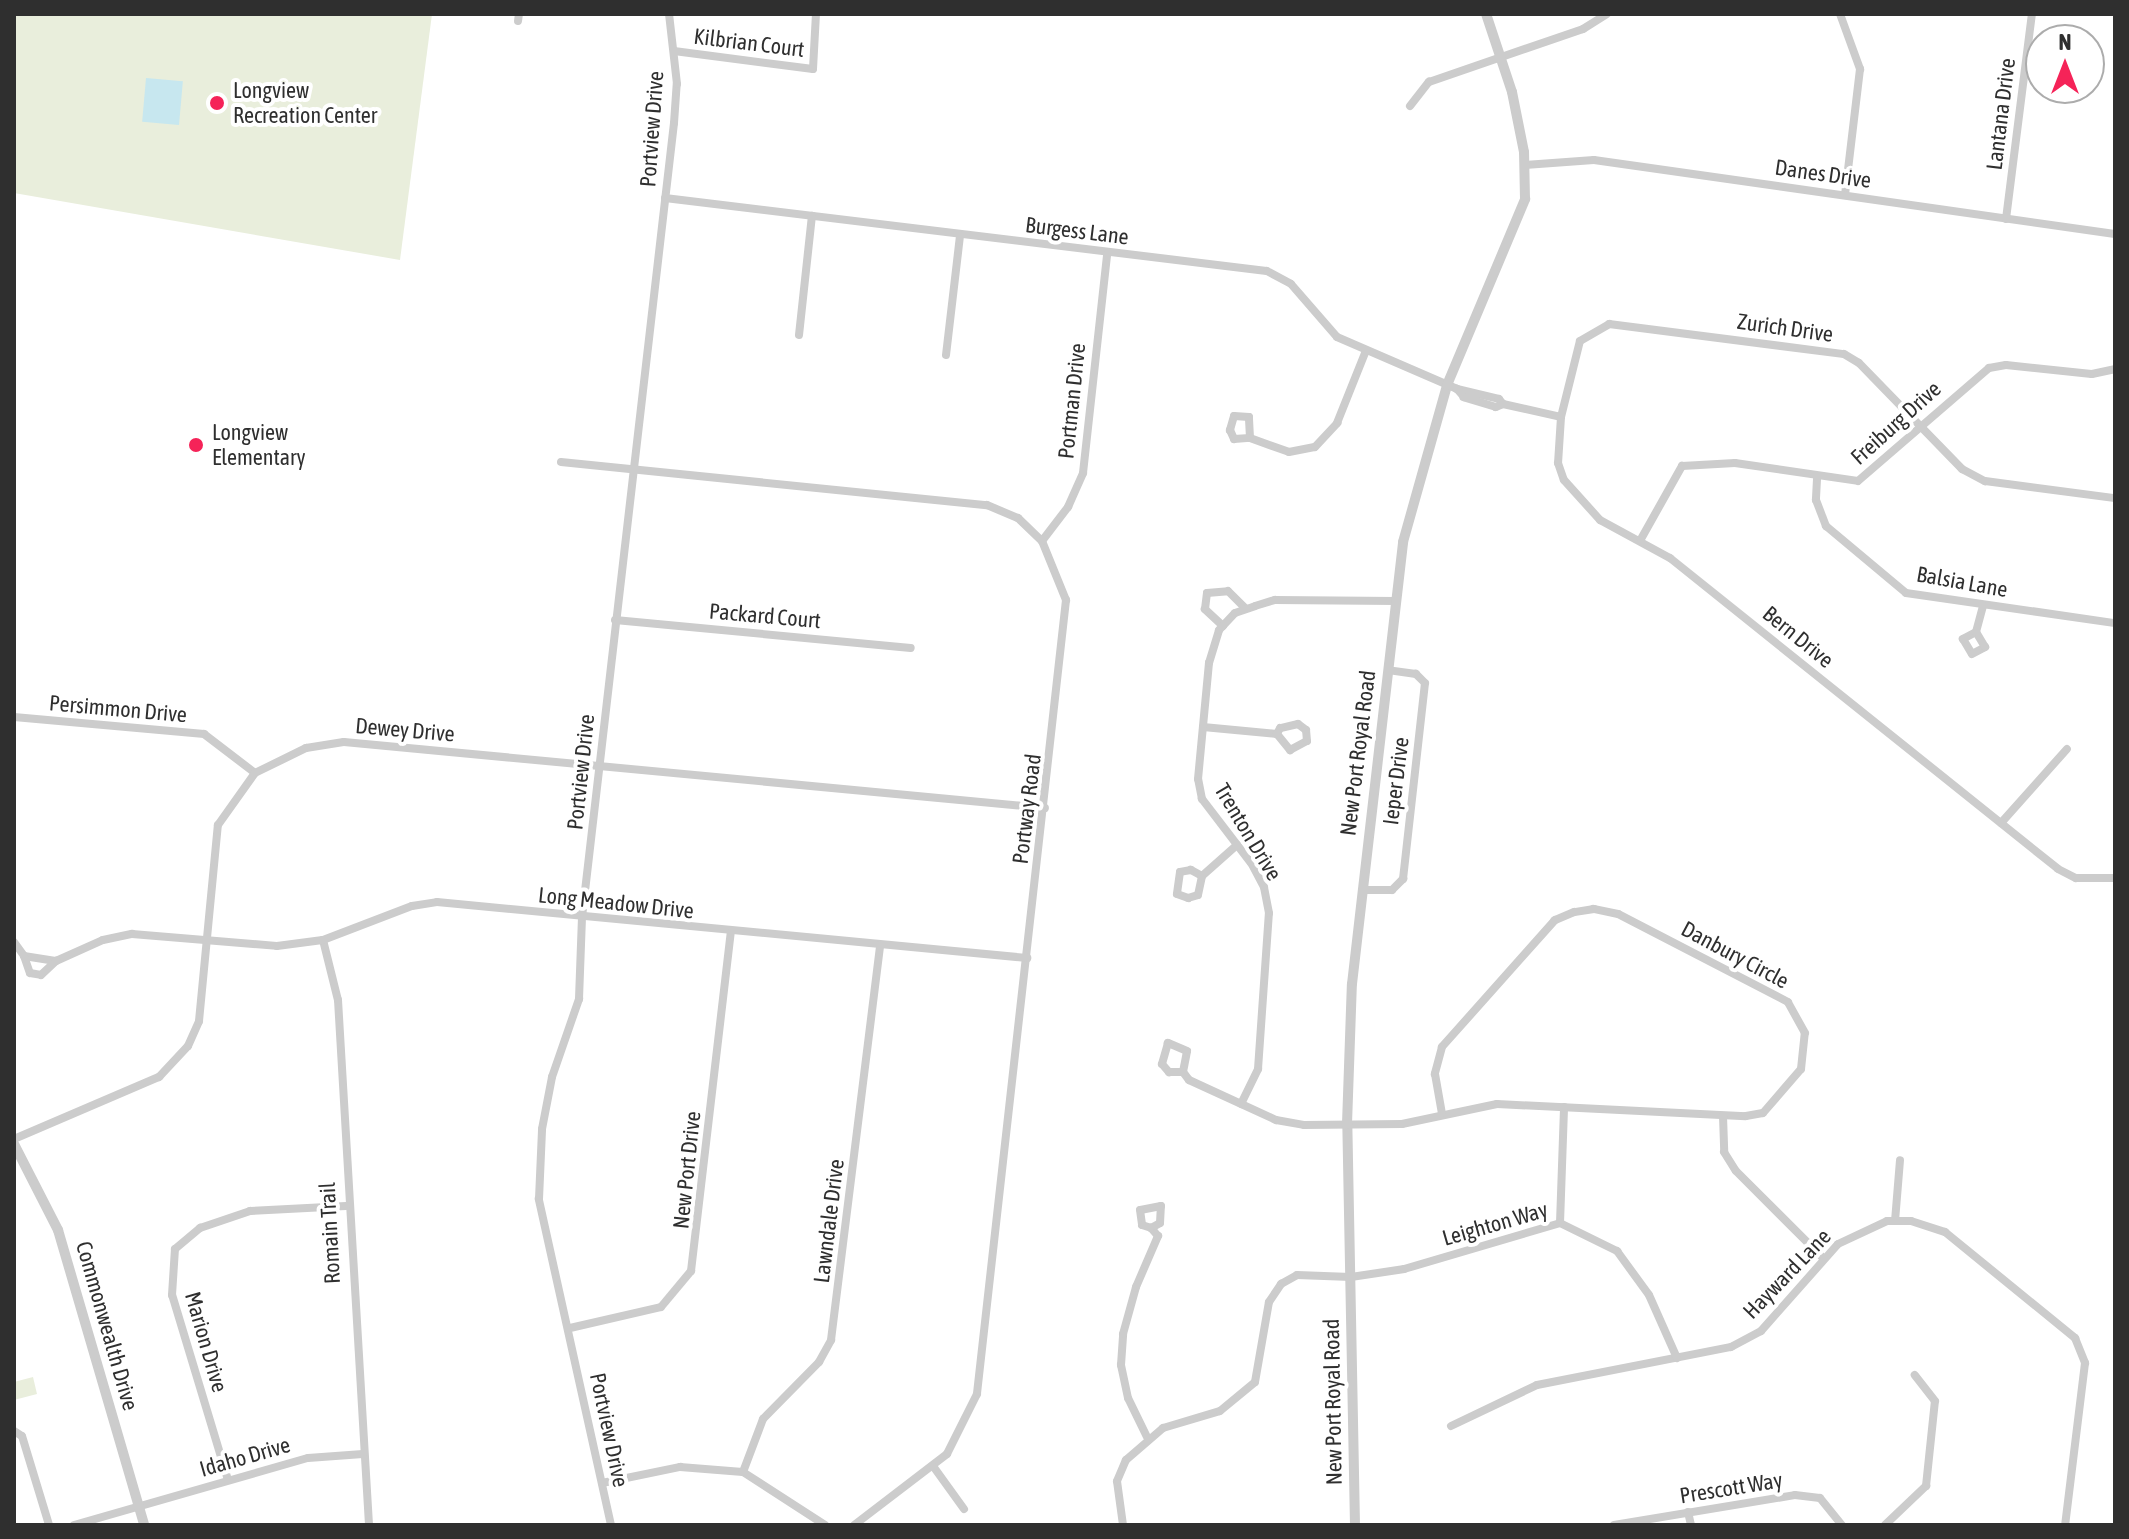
<!DOCTYPE html>
<html>
<head>
<meta charset="utf-8">
<style>
	body { margin:0 }
	#map { position:relative; width:2129px; height:1539px; overflow:hidden; background:#fff; font-family:"Asap Condensed",sans-serif }
	div>[style] { position:absolute }
	[style*='--x'] { left:calc(var(--x)*1px); top:calc(var(--y)*1px); width:calc(var(--w)*1px); rotate:calc(var(--a)*1deg) }
	.green>* { inset:0; background:#e9eedc }
	.water>* { inset:0; background:#c7e7ef; transform-origin:0 0 }
	.minor>* { height:8px; margin:-4px; padding:0 4px; transform-origin:4px; border-radius:4px; background:#ccc }
	.tertiary>* { height:10px; margin:-5px; padding:0 5px; transform-origin:5px; border-radius:5px; background:#ccc }
	.dots>* { width:22px; height:22px; translate:-50% -50%; box-sizing:border-box; border:4px solid #fff; border-radius:50% }
	span { translate:-50% -50%; white-space:nowrap; text-align:center; line-height:1.15; -webkit-text-stroke:8px #fff; paint-order:stroke }
	.street-label { font-size:22px; color:#2f2f2f }
	.poi-label { font-size:22px; color:#2f2f2f }
	.left { translate:0 -50%; text-align:left }
	.frame { position:absolute; inset:0; border:16px solid #2f2f2f; pointer-events:none }
	.north { position:absolute; left:2025px; top:24px; width:80px; height:80px; box-sizing:border-box; background:#fff; border:2px solid #acacac; border-radius:50%; rotate:0deg; font-size:22px; font-weight:700; line-height:32px; text-align:center; color:#2f2f2f }
	.north::after { content:''; display:block; margin:auto; width:28px; height:36px; background:#f52358; clip-path:polygon(50% 0,100% 100%,50% 72%,0 100%) }
</style>
</head>
<body>
<div id="map">
	<div class="green">
		<div style="clip-path:polygon(14px 14px,432px 14px,400px 260px,14px 193px)"></div>
		<div style="clip-path:polygon(33px 1377px,37px 1394px,14px 1400px,14px 1382px)"></div>
	</div>
	<div class="water">
		<div style="left:146px;top:78px;width:37px;height:44px;rotate:5deg"></div>
	</div>
	<div class="minor">
		<div style="--x:1840;--y:14;--w:59;--a:70"></div>
		<div style="--x:1860;--y:69;--w:127;--a:96.8"></div>
		<div style="--x:518;--y:21;--w:7;--a:-82"></div>
		<div style="--x:674;--y:51;--w:140;--a:7.4"></div>
		<div style="--x:813;--y:69;--w:55;--a:-86.9"></div>
		<div style="--x:1410;--y:106;--w:31;--a:-52"></div>
		<div style="--x:1429;--y:82;--w:163;--a:-19"></div>
		<div style="--x:1583;--y:29;--w:28;--a:-32"></div>
		<div style="--x:1525;--y:165;--w:69;--a:-4.1"></div>
		<div style="--x:1594;--y:160;--w:526;--a:8.08"></div>
		<div style="--x:665;--y:198;--w:606;--a:6.91"></div>
		<div style="--x:1267;--y:271;--w:27;--a:28"></div>
		<div style="--x:1291;--y:284;--w:70;--a:49"></div>
		<div style="--x:1337;--y:337;--w:131;--a:23.4"></div>
		<div style="--x:2006;--y:219;--w:207;--a:-82.8"></div>
		<div style="--x:799;--y:335;--w:120;--a:-83.8"></div>
		<div style="--x:946;--y:355;--w:121;--a:-83.3"></div>
		<div style="--x:1457;--y:389;--w:43;--a:13.4"></div>
		<div style="--x:1499;--y:399;--w:6;--a:51"></div>
		<div style="--x:1503;--y:404;--w:8;--a:157"></div>
		<div style="--x:1496;--y:407;--w:34;--a:-163"></div>
		<div style="--x:1464;--y:397;--w:11;--a:-131"></div>
		<div style="--x:1503;--y:404;--w:59;--a:12.6"></div>
		<div style="--x:1561;--y:417;--w:46;--a:93.7"></div>
		<div style="--x:1558;--y:463;--w:18;--a:71"></div>
		<div style="--x:1564;--y:480;--w:54;--a:48"></div>
		<div style="--x:1600;--y:520;--w:80;--a:28.5"></div>
		<div style="--x:1670;--y:558;--w:497;--a:38.7"></div>
		<div style="--x:2058;--y:869;--w:20;--a:27"></div>
		<div style="--x:2076;--y:878;--w:39;--a:0"></div>
		<div style="--x:1561;--y:417;--w:78;--a:-76"></div>
		<div style="--x:1580;--y:341;--w:34;--a:-30"></div>
		<div style="--x:1609;--y:324;--w:237;--a:7.3"></div>
		<div style="--x:1844;--y:354;--w:17;--a:31"></div>
		<div style="--x:1859;--y:363;--w:148;--a:45.8"></div>
		<div style="--x:1962;--y:469;--w:26;--a:28"></div>
		<div style="--x:1985;--y:481;--w:131;--a:7.5"></div>
		<div style="--x:1250;--y:438;--w:21;--a:-93"></div>
		<div style="--x:1249;--y:417;--w:15;--a:-176"></div>
		<div style="--x:1234;--y:416;--w:15;--a:106"></div>
		<div style="--x:1230;--y:430;--w:10;--a:66"></div>
		<div style="--x:1234;--y:439;--w:16;--a:-4"></div>
		<div style="--x:1250;--y:438;--w:41;--a:19.7"></div>
		<div style="--x:1289;--y:452;--w:26;--a:-11"></div>
		<div style="--x:1315;--y:447;--w:33;--a:-47"></div>
		<div style="--x:1337;--y:423;--w:75;--a:-68.2"></div>
		<div style="--x:561;--y:462;--w:428;--a:5.8"></div>
		<div style="--x:987;--y:505;--w:34;--a:23"></div>
		<div style="--x:1018;--y:518;--w:33;--a:44"></div>
		<div style="--x:1042;--y:541;--w:64;--a:67.9"></div>
		<div style="--x:1066;--y:600;--w:799;--a:96.4"></div>
		<div style="--x:977;--y:1394;--w:67;--a:116.6"></div>
		<div style="--x:947;--y:1454;--w:117;--a:142.6"></div>
		<div style="--x:1817;--y:479;--w:21;--a:93"></div>
		<div style="--x:1816;--y:500;--w:28;--a:69"></div>
		<div style="--x:1826;--y:526;--w:104;--a:39.9"></div>
		<div style="--x:1906;--y:593;--w:211;--a:8.2"></div>
		<div style="--x:1641;--y:539;--w:84;--a:-60.7"></div>
		<div style="--x:1682;--y:466;--w:53;--a:-3.2"></div>
		<div style="--x:1735;--y:463;--w:124;--a:8.3"></div>
		<div style="--x:1858;--y:481;--w:173;--a:-40.8"></div>
		<div style="--x:1989;--y:368;--w:17;--a:-10"></div>
		<div style="--x:2006;--y:365;--w:86;--a:6"></div>
		<div style="--x:2092;--y:374;--w:24;--a:-12"></div>
		<div style="--x:1042;--y:541;--w:43;--a:-52.6"></div>
		<div style="--x:1068;--y:507;--w:37;--a:-66"></div>
		<div style="--x:1083;--y:473;--w:220;--a:-83.7"></div>
		<div style="--x:615;--y:620;--w:297;--a:5.4"></div>
		<div style="--x:1223;--y:626;--w:25;--a:-137"></div>
		<div style="--x:1205;--y:609;--w:16;--a:-83"></div>
		<div style="--x:1207;--y:593;--w:21;--a:-5"></div>
		<div style="--x:1228;--y:591;--w:25;--a:45"></div>
		<div style="--x:1976;--y:632;--w:15;--a:152"></div>
		<div style="--x:1963;--y:639;--w:17;--a:59"></div>
		<div style="--x:1972;--y:654;--w:15;--a:-28"></div>
		<div style="--x:1985;--y:647;--w:17;--a:-121"></div>
		<div style="--x:1976;--y:632;--w:27;--a:-75"></div>
		<div style="--x:14;--y:717;--w:191;--a:5.1"></div>
		<div style="--x:204;--y:734;--w:64;--a:37.4"></div>
		<div style="--x:1203;--y:727;--w:74;--a:5.4"></div>
		<div style="--x:1277;--y:734;--w:21;--a:51"></div>
		<div style="--x:1290;--y:750;--w:19;--a:-28"></div>
		<div style="--x:1307;--y:741;--w:11;--a:-95"></div>
		<div style="--x:1306;--y:730;--w:10;--a:-143"></div>
		<div style="--x:1298;--y:724;--w:18;--a:167"></div>
		<div style="--x:1280;--y:728;--w:7;--a:117"></div>
		<div style="--x:2001;--y:823;--w:99;--a:-48.3"></div>
		<div style="--x:1202;--y:876;--w:13;--a:-151"></div>
		<div style="--x:1191;--y:870;--w:11;--a:170"></div>
		<div style="--x:1180;--y:872;--w:22;--a:98"></div>
		<div style="--x:1177;--y:894;--w:12;--a:20"></div>
		<div style="--x:1188;--y:898;--w:10;--a:-17"></div>
		<div style="--x:1198;--y:895;--w:19;--a:-78"></div>
		<div style="--x:1202;--y:876;--w:47;--a:-41.5"></div>
		<div style="--x:1363;--y:890;--w:29;--a:0"></div>
		<div style="--x:1392;--y:890;--w:16;--a:-45"></div>
		<div style="--x:1403;--y:879;--w:197;--a:-83.6"></div>
		<div style="--x:1425;--y:683;--w:13;--a:-135"></div>
		<div style="--x:1416;--y:674;--w:28;--a:-172"></div>
		<div style="--x:323;--y:940;--w:62;--a:76"></div>
		<div style="--x:338;--y:1000;--w:526;--a:86.62"></div>
		<div style="--x:14;--y:942;--w:17;--a:54"></div>
		<div style="--x:24;--y:956;--w:32;--a:9"></div>
		<div style="--x:56;--y:961;--w:51;--a:-24.1"></div>
		<div style="--x:103;--y:940;--w:30;--a:-12"></div>
		<div style="--x:132;--y:934;--w:145;--a:4.7"></div>
		<div style="--x:277;--y:946;--w:46;--a:-7.4"></div>
		<div style="--x:323;--y:940;--w:95;--a:-20.9"></div>
		<div style="--x:412;--y:906;--w:25;--a:-9"></div>
		<div style="--x:437;--y:902;--w:593;--a:5.42"></div>
		<div style="--x:24;--y:956;--w:18;--a:71"></div>
		<div style="--x:30;--y:973;--w:11;--a:10"></div>
		<div style="--x:41;--y:975;--w:21;--a:-43"></div>
		<div style="--x:1183;--y:1072;--w:21;--a:-79"></div>
		<div style="--x:1187;--y:1051;--w:21;--a:-157"></div>
		<div style="--x:1168;--y:1043;--w:22;--a:106"></div>
		<div style="--x:1162;--y:1064;--w:11;--a:49"></div>
		<div style="--x:1169;--y:1072;--w:14;--a:0"></div>
		<div style="--x:1183;--y:1072;--w:10;--a:53"></div>
		<div style="--x:1189;--y:1080;--w:96;--a:24.7"></div>
		<div style="--x:1276;--y:1120;--w:28;--a:10"></div>
		<div style="--x:1304;--y:1125;--w:98;--a:-0.6"></div>
		<div style="--x:1402;--y:1124;--w:97;--a:-11.9"></div>
		<div style="--x:1497;--y:1104;--w:249;--a:2.8"></div>
		<div style="--x:1746;--y:1116;--w:17;--a:-10"></div>
		<div style="--x:1763;--y:1113;--w:58;--a:-49.2"></div>
		<div style="--x:1801;--y:1069;--w:36;--a:-84"></div>
		<div style="--x:1805;--y:1033;--w:35;--a:-119"></div>
		<div style="--x:1788;--y:1002;--w:191;--a:-152.6"></div>
		<div style="--x:1618;--y:914;--w:25;--a:-168"></div>
		<div style="--x:1594;--y:909;--w:20;--a:171"></div>
		<div style="--x:1574;--y:912;--w:21;--a:157"></div>
		<div style="--x:1555;--y:920;--w:170;--a:131.7"></div>
		<div style="--x:1442;--y:1047;--w:28;--a:105"></div>
		<div style="--x:1435;--y:1074;--w:40;--a:80"></div>
		<div style="--x:1241;--y:1104;--w:39;--a:-64"></div>
		<div style="--x:1258;--y:1069;--w:156;--a:-86"></div>
		<div style="--x:1269;--y:913;--w:26;--a:-101"></div>
		<div style="--x:1264;--y:887;--w:27;--a:-118"></div>
		<div style="--x:1251;--y:863;--w:81;--a:-127.4"></div>
		<div style="--x:1202;--y:799;--w:20;--a:-101"></div>
		<div style="--x:1198;--y:779;--w:117;--a:-84.6"></div>
		<div style="--x:1209;--y:663;--w:34;--a:-73"></div>
		<div style="--x:1219;--y:630;--w:23;--a:-47"></div>
		<div style="--x:1235;--y:613;--w:21;--a:-19"></div>
		<div style="--x:1255;--y:606;--w:21;--a:-17"></div>
		<div style="--x:1275;--y:600;--w:121;--a:0.5"></div>
		<div style="--x:1723;--y:1116;--w:36;--a:88"></div>
		<div style="--x:1724;--y:1152;--w:22;--a:58"></div>
		<div style="--x:1736;--y:1171;--w:124;--a:45"></div>
		<div style="--x:14;--y:1139;--w:158;--a:-23.2"></div>
		<div style="--x:159;--y:1077;--w:42;--a:-46.9"></div>
		<div style="--x:188;--y:1046;--w:27;--a:-66"></div>
		<div style="--x:199;--y:1021;--w:197;--a:-84.5"></div>
		<div style="--x:218;--y:825;--w:64;--a:-54.6"></div>
		<div style="--x:255;--y:773;--w:57;--a:-26.1"></div>
		<div style="--x:306;--y:748;--w:38;--a:-9"></div>
		<div style="--x:344;--y:742;--w:704;--a:5.38"></div>
		<div style="--x:1895;--y:1221;--w:61;--a:-85.3"></div>
		<div style="--x:1560;--y:1223;--w:116;--a:-88"></div>
		<div style="--x:570;--y:1328;--w:93;--a:-13"></div>
		<div style="--x:661;--y:1307;--w:47;--a:-50.2"></div>
		<div style="--x:691;--y:1271;--w:340;--a:-83.3"></div>
		<div style="--x:1451;--y:1426;--w:95;--a:-25.5"></div>
		<div style="--x:1537;--y:1385;--w:198;--a:-11.1"></div>
		<div style="--x:1731;--y:1347;--w:34;--a:-28"></div>
		<div style="--x:1761;--y:1331;--w:116;--a:-48.5"></div>
		<div style="--x:1838;--y:1244;--w:54;--a:-25.1"></div>
		<div style="--x:1887;--y:1221;--w:24;--a:0"></div>
		<div style="--x:1911;--y:1221;--w:36;--a:18"></div>
		<div style="--x:1945;--y:1232;--w:168;--a:39.2"></div>
		<div style="--x:2075;--y:1338;--w:27;--a:68"></div>
		<div style="--x:2085;--y:1363;--w:163;--a:97"></div>
		<div style="--x:14;--y:1431;--w:9;--a:32"></div>
		<div style="--x:22;--y:1436;--w:93;--a:73.1"></div>
		<div style="--x:1147;--y:1437;--w:43;--a:-116"></div>
		<div style="--x:1128;--y:1398;--w:34;--a:-102"></div>
		<div style="--x:1121;--y:1365;--w:31;--a:-86"></div>
		<div style="--x:1123;--y:1334;--w:49;--a:-74.5"></div>
		<div style="--x:1136;--y:1287;--w:56;--a:-66.7"></div>
		<div style="--x:1158;--y:1236;--w:11;--a:-131"></div>
		<div style="--x:1151;--y:1228;--w:10;--a:-29"></div>
		<div style="--x:1160;--y:1223;--w:17;--a:-87"></div>
		<div style="--x:1161;--y:1206;--w:21;--a:169"></div>
		<div style="--x:1140;--y:1210;--w:15;--a:82"></div>
		<div style="--x:1142;--y:1225;--w:9;--a:18"></div>
		<div style="--x:933;--y:1466;--w:53;--a:54.2"></div>
		<div style="--x:743;--y:1472;--w:57;--a:-69.3"></div>
		<div style="--x:763;--y:1419;--w:80;--a:-45.5"></div>
		<div style="--x:819;--y:1362;--w:25;--a:-61"></div>
		<div style="--x:831;--y:1340;--w:398;--a:-82.9"></div>
		<div style="--x:228;--y:1480;--w:193;--a:-106.8"></div>
		<div style="--x:172;--y:1295;--w:46;--a:-86.3"></div>
		<div style="--x:175;--y:1249;--w:33;--a:-40"></div>
		<div style="--x:200;--y:1228;--w:53;--a:-18.8"></div>
		<div style="--x:250;--y:1211;--w:96;--a:-3"></div>
		<div style="--x:602;--y:1483;--w:80;--a:-11.6"></div>
		<div style="--x:680;--y:1467;--w:63;--a:4.5"></div>
		<div style="--x:743;--y:1472;--w:98;--a:32.9"></div>
		<div style="--x:1688;--y:1512;--w:13;--a:77"></div>
		<div style="--x:74;--y:1525;--w:243;--a:-16"></div>
		<div style="--x:308;--y:1458;--w:55;--a:-4.2"></div>
		<div style="--x:611;--y:1525;--w:334;--a:-102.5"></div>
		<div style="--x:539;--y:1199;--w:70;--a:-87.5"></div>
		<div style="--x:542;--y:1129;--w:53;--a:-79.1"></div>
		<div style="--x:552;--y:1077;--w:83;--a:-70.9"></div>
		<div style="--x:579;--y:999;--w:82;--a:-87.9"></div>
		<div style="--x:582;--y:917;--w:799;--a:-83.39"></div>
		<div style="--x:674;--y:123;--w:39;--a:-86"></div>
		<div style="--x:677;--y:84;--w:70;--a:-96.5"></div>
		<div style="--x:1123;--y:1525;--w:44;--a:-97.8"></div>
		<div style="--x:1117;--y:1481;--w:23;--a:-67"></div>
		<div style="--x:1126;--y:1460;--w:49;--a:-40.9"></div>
		<div style="--x:1163;--y:1428;--w:59;--a:-16.6"></div>
		<div style="--x:1220;--y:1411;--w:45;--a:-39.6"></div>
		<div style="--x:1255;--y:1382;--w:81;--a:-80.1"></div>
		<div style="--x:1269;--y:1302;--w:22;--a:-56"></div>
		<div style="--x:1281;--y:1284;--w:18;--a:-29"></div>
		<div style="--x:1297;--y:1275;--w:54;--a:2.1"></div>
		<div style="--x:1351;--y:1277;--w:54;--a:-8.6"></div>
		<div style="--x:1404;--y:1269;--w:163;--a:-16.4"></div>
		<div style="--x:1560;--y:1223;--w:64;--a:26.2"></div>
		<div style="--x:1617;--y:1251;--w:54;--a:54"></div>
		<div style="--x:1649;--y:1295;--w:69;--a:66"></div>
		<div style="--x:1614;--y:1525;--w:183;--a:-9.4"></div>
		<div style="--x:1795;--y:1495;--w:25;--a:7"></div>
		<div style="--x:1820;--y:1498;--w:35;--a:51"></div>
		<div style="--x:1885;--y:1525;--w:57;--a:-43.6"></div>
		<div style="--x:1926;--y:1486;--w:85;--a:-84"></div>
		<div style="--x:1935;--y:1401;--w:33;--a:-128"></div>
	</div>
	<div class="tertiary">
		<div style="--x:14;--y:1144;--w:97;--a:62.9"></div>
		<div style="--x:58;--y:1230;--w:307;--a:73.7"></div>
		<div style="--x:1355;--y:1525;--w:401;--a:-91.1"></div>
		<div style="--x:1347;--y:1124;--w:140;--a:-88"></div>
		<div style="--x:1352;--y:984;--w:445;--a:-83.4"></div>
		<div style="--x:1403;--y:542;--w:163;--a:-74.3"></div>
		<div style="--x:1447;--y:385;--w:202;--a:-67.2"></div>
		<div style="--x:1525;--y:199;--w:47;--a:-91.2"></div>
		<div style="--x:1524;--y:152;--w:61;--a:-101.3"></div>
		<div style="--x:1512;--y:92;--w:82;--a:-108.4"></div>
	</div>
	<div class="dots">
		<div style="left:217px;top:103px;background:#f52358"></div>
		<div style="left:196px;top:445px;background:#f52358"></div>
	</div>
	<div class="street-label">
		<span style="left:749px;top:43px;rotate:7deg">Kilbrian Court</span>
		<span style="left:2001px;top:114px;rotate:-83deg">Lantana Drive</span>
		<span style="left:652px;top:129px;rotate:-86deg">Portview Drive</span>
		<span style="left:1823px;top:174px;rotate:8deg">Danes Drive</span>
		<span style="left:1077px;top:231px;rotate:7deg">Burgess Lane</span>
		<span style="left:1785px;top:328px;rotate:8deg">Zurich Drive</span>
		<span style="left:1072px;top:401px;rotate:-84deg">Portman Drive</span>
		<span style="left:1896px;top:423px;rotate:-42deg">Freiburg Drive</span>
		<span style="left:1962px;top:582px;rotate:10deg">Balsia Lane</span>
		<span style="left:765px;top:616px;rotate:5deg">Packard Court</span>
		<span style="left:1798px;top:637px;rotate:39deg">Bern Drive</span>
		<span style="left:118px;top:709px;rotate:5deg">Persimmon Drive</span>
		<span style="left:405px;top:730px;rotate:5deg">Dewey Drive</span>
		<span style="left:1358px;top:753px;rotate:-83deg">New Port Royal Road</span>
		<span style="left:581px;top:772px;rotate:-84deg">Portview Drive</span>
		<span style="left:1396px;top:781px;rotate:-83deg">Ieper Drive</span>
		<span style="left:1027px;top:809px;rotate:-83deg">Portway Road</span>
		<span style="left:1248px;top:832px;rotate:59deg">Trenton Drive</span>
		<span style="left:616px;top:903px;rotate:6deg">Long Meadow Drive</span>
		<span style="left:1735px;top:955px;rotate:28deg">Danbury Circle</span>
		<span style="left:687px;top:1170px;rotate:-84deg">New Port Drive</span>
		<span style="left:829px;top:1221px;rotate:-83deg">Lawndale Drive</span>
		<span style="left:1495px;top:1224px;rotate:-16deg">Leighton Way</span>
		<span style="left:330px;top:1233px;rotate:-93deg">Romain Trail</span>
		<span style="left:1787px;top:1274px;rotate:-46deg">Hayward Lane</span>
		<span style="left:107px;top:1326px;rotate:74deg">Commonwealth Drive</span>
		<span style="left:206px;top:1342px;rotate:74deg">Marion Drive</span>
		<span style="left:1333px;top:1402px;rotate:-91deg">New Port Royal Road</span>
		<span style="left:609px;top:1430px;rotate:78deg">Portview Drive</span>
		<span style="left:245px;top:1457px;rotate:-16deg">Idaho Drive</span>
		<span style="left:1731px;top:1488px;rotate:-9deg">Prescott Way</span>
	</div>
	<div class="poi-label">
		<span class="left" style="left:233px;top:103px">Longview<br>Recreation Center</span>
		<span class="left" style="left:212px;top:445px">Longview<br>Elementary</span>
	</div>
	<div class="frame"></div>
	<div class="north">N</div>
</div>
</body>
</html>
